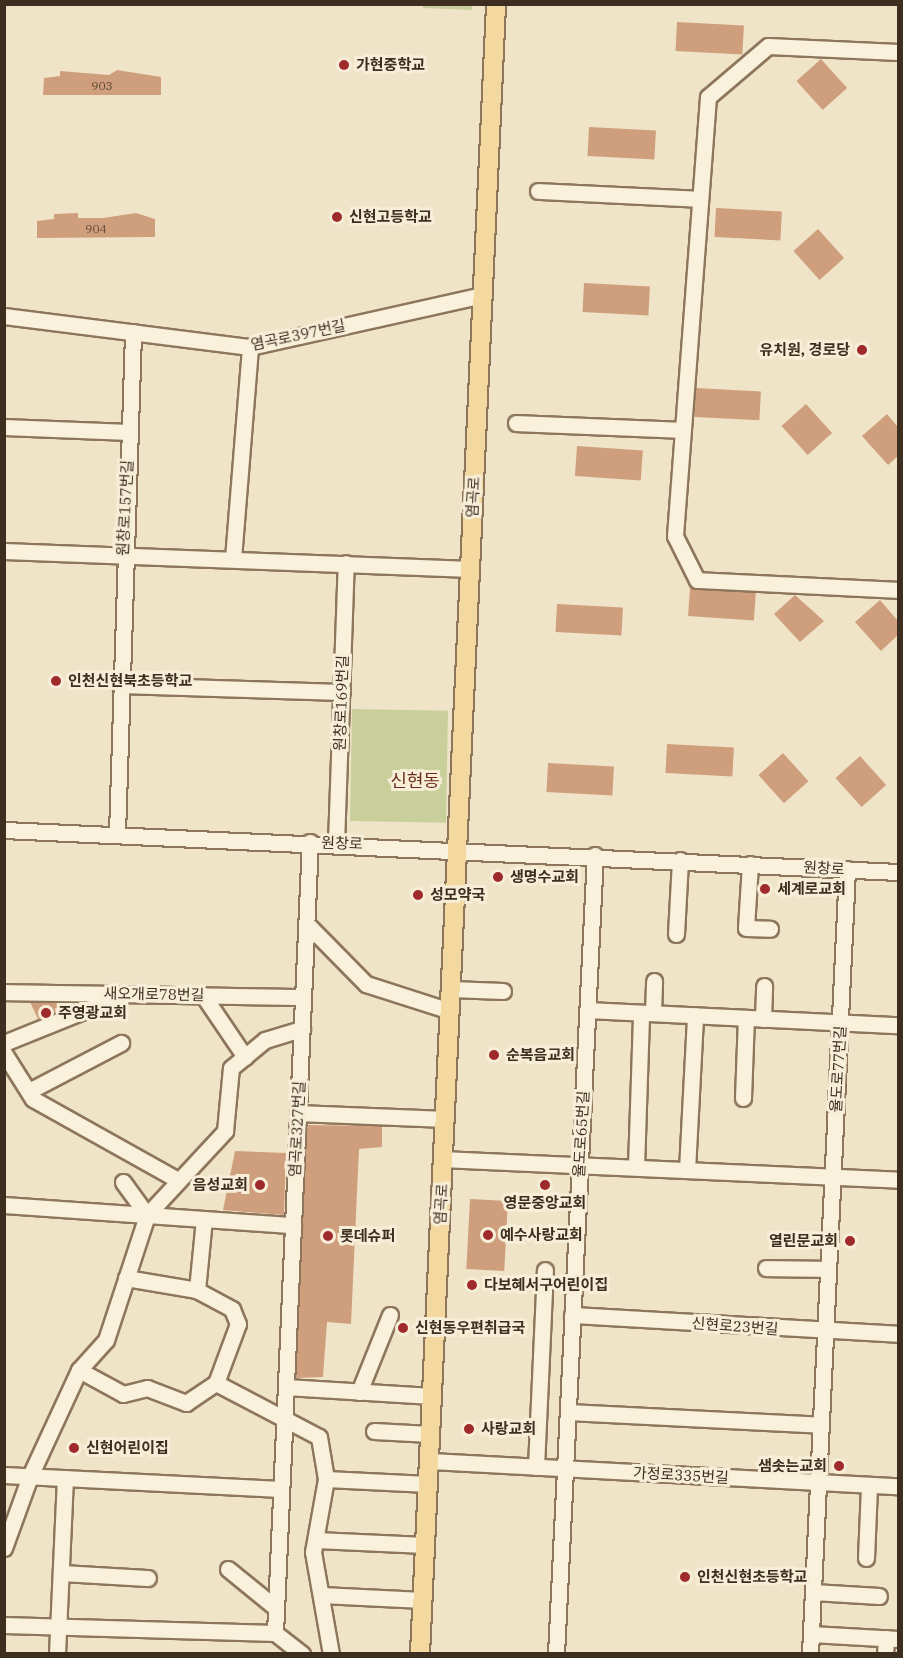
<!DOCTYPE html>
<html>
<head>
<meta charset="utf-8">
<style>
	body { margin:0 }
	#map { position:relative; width:903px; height:1658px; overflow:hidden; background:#f0e4c8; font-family:"IBM Plex Serif","Noto Sans KR",serif }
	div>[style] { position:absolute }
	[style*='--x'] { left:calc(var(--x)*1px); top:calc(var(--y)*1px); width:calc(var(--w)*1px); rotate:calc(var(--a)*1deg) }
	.green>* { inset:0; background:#c9cf9b; transform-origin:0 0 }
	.building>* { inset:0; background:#cf9f7d; transform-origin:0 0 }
	.roads { filter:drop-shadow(2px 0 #8d765c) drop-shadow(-2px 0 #8d765c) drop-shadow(0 2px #8d765c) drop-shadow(0 -2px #8d765c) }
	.minor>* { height:15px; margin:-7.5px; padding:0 7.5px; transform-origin:7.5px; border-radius:7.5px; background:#faf1dc }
	.major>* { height:18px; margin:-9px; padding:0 9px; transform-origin:9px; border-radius:9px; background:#f3d9a0 }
	.dots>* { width:16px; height:16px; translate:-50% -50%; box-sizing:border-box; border:3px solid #f7eed8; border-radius:50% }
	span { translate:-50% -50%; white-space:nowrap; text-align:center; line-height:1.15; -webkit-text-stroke:6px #f7eed8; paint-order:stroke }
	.number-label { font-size:12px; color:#624a37 }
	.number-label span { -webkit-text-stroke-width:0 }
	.poi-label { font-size:15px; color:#3d2e20; font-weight:700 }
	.left { translate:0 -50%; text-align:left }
	.right { translate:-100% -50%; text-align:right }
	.street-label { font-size:15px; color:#3d2e20 }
	.quarter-label { font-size:18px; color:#6b2e1e }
	.frame { position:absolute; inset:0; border:6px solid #3d2e20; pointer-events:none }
</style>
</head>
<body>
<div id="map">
	<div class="green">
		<div style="clip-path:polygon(423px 5px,472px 5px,472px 10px,423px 8px)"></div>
		<div style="left:352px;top:709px;width:96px;height:112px;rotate:1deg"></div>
	</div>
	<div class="building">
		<div style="left:677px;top:22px;width:67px;height:29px;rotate:3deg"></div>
		<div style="left:821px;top:59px;width:39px;height:33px;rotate:48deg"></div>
		<div style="clip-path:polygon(117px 70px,161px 77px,161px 95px,43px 95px,44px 78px,60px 76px,60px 71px,109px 75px)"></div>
		<div style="left:589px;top:127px;width:67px;height:29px;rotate:3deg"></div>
		<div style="left:716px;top:208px;width:66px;height:29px;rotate:3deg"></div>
		<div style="clip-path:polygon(78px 213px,78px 218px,103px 218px,136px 213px,155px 219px,155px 237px,37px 238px,37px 221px,54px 219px,54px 214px)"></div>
		<div style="left:818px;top:229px;width:39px;height:33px;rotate:48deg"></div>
		<div style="left:584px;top:283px;width:66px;height:29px;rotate:3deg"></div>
		<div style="left:696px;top:388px;width:65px;height:29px;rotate:3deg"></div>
		<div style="left:806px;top:404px;width:39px;height:33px;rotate:48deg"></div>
		<div style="clip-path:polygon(887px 414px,898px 427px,898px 456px,888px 465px,862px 436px)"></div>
		<div style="left:577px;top:446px;width:66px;height:30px;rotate:4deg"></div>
		<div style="left:690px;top:588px;width:66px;height:28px;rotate:4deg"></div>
		<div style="clip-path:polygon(795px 595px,824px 621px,800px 642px,774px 614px)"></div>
		<div style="clip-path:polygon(880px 600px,898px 621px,898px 635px,881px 651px,855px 622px)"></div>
		<div style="left:557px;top:604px;width:66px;height:28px;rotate:3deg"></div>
		<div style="left:667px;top:744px;width:67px;height:29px;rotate:3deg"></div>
		<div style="left:783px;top:753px;width:38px;height:33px;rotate:48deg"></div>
		<div style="left:860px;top:756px;width:39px;height:33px;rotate:48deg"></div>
		<div style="left:548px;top:763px;width:66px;height:29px;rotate:3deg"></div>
		<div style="clip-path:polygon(30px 1002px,74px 1003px,38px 1019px)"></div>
		<div style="clip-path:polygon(307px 1125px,382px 1126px,382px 1147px,359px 1149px,351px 1324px,327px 1322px,323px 1377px,296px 1378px)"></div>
		<div style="clip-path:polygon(235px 1151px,286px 1153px,284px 1215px,223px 1210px)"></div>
		<div style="left:470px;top:1199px;width:38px;height:70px;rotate:3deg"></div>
	</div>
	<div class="roads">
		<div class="minor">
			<div style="--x:898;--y:52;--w:130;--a:-177.4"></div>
			<div style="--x:768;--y:46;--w:79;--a:139.6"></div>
			<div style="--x:708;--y:97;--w:440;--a:94.3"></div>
			<div style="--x:675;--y:536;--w:49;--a:63.4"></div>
			<div style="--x:697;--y:580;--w:201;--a:2.8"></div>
			<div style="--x:538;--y:191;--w:162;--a:2.8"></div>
			<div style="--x:4;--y:316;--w:248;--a:7.2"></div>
			<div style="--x:250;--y:347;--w:239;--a:-12.6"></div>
			<div style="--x:516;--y:423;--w:167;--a:2.4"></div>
			<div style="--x:4;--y:427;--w:124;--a:2.3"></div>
			<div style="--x:4;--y:551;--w:466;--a:2.2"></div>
			<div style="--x:233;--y:559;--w:213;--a:-85.4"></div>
			<div style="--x:120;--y:685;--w:222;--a:1.8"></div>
			<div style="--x:4;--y:830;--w:895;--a:2.69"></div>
			<div style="--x:117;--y:834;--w:502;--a:-88.17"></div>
			<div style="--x:336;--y:843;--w:280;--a:-88"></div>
			<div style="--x:750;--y:864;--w:64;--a:93.6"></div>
			<div style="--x:746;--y:928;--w:24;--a:2"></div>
			<div style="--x:306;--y:923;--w:86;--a:45.5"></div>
			<div style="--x:366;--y:984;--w:88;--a:17.8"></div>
			<div style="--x:676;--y:934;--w:74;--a:-86.9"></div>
			<div style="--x:451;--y:989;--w:52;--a:2.2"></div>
			<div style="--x:4;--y:992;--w:299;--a:1"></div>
			<div style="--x:203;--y:995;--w:75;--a:55.9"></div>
			<div style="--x:587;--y:1010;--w:311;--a:2.8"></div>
			<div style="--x:653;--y:1013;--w:32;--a:-88"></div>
			<div style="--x:763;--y:1019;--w:33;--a:-88"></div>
			<div style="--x:4;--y:1043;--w:123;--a:-22"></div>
			<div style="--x:4;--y:1053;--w:54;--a:57.8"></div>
			<div style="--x:33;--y:1099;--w:166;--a:29.2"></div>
			<div style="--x:29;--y:1091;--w:104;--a:-27.6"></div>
			<div style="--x:743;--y:1098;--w:80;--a:-87.9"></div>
			<div style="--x:298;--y:1113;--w:147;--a:2.3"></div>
			<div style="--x:443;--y:1159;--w:455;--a:2.6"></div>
			<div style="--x:636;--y:1167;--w:154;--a:-88.1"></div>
			<div style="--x:687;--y:1170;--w:155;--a:-87"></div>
			<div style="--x:123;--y:1182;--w:41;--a:54"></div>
			<div style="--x:4;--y:1205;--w:290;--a:4"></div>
			<div style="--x:766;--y:1268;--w:62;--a:0.9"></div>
			<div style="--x:197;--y:1290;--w:71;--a:-84.4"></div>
			<div style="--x:572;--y:1315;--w:327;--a:3.3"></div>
			<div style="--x:79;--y:1370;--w:50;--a:28.6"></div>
			<div style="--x:123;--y:1394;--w:25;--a:-14"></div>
			<div style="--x:147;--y:1388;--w:42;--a:21"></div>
			<div style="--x:186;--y:1403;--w:36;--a:-34"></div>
			<div style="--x:216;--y:1383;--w:63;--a:-69.6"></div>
			<div style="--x:238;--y:1324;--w:16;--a:-112"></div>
			<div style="--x:232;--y:1309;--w:40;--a:-152"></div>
			<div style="--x:197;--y:1290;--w:72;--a:-170.4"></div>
			<div style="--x:216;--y:1383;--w:116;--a:27.7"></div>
			<div style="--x:319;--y:1437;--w:43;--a:80.5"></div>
			<div style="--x:326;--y:1479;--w:74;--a:100.1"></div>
			<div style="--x:313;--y:1552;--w:104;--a:80"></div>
			<div style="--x:286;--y:1387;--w:146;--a:3.5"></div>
			<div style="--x:359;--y:1392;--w:83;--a:-68.1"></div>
			<div style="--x:568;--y:1412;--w:253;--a:2.9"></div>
			<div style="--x:374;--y:1431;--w:56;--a:3.1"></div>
			<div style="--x:429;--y:1461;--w:470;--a:3.1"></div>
			<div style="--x:536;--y:1467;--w:197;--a:-87.4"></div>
			<div style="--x:4;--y:1475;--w:277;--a:2.9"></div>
			<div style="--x:326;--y:1479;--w:102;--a:2.8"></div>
			<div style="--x:316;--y:1540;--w:109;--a:2.6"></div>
			<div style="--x:4;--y:1548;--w:77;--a:-70.1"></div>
			<div style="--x:30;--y:1476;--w:117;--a:-65.2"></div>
			<div style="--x:79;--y:1370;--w:40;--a:-48"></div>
			<div style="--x:106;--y:1340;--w:132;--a:-71.8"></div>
			<div style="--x:147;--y:1215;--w:115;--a:-47.1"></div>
			<div style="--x:225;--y:1131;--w:63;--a:-84.6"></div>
			<div style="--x:231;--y:1068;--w:44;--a:-39.5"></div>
			<div style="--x:265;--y:1040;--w:39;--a:-17"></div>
			<div style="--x:866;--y:1558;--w:73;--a:-87.6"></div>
			<div style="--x:228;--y:1569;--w:62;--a:39.1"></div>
			<div style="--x:61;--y:1573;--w:87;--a:3.3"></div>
			<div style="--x:813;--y:1592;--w:66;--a:3.5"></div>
			<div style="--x:321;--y:1595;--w:102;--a:2.8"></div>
			<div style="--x:4;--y:1625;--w:271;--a:1.7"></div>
			<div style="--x:811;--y:1634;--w:87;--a:3.3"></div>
			<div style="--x:57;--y:1654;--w:176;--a:-87.4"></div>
			<div style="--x:302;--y:1654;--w:34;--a:-142"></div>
			<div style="--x:275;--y:1633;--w:792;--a:-87.47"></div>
			<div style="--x:556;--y:1654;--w:800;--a:-87.21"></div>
			<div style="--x:810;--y:1654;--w:786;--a:-87.3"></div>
			<div style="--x:885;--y:1654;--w:16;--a:-86"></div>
		</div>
		<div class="major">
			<div style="--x:420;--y:1654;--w:1652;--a:-87.36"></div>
		</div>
	</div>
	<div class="dots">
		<div style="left:344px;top:65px;background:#9e2a2b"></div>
		<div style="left:337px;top:217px;background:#9e2a2b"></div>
		<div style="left:862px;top:350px;background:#9e2a2b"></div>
		<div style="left:56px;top:681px;background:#9e2a2b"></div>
		<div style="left:498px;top:877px;background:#9e2a2b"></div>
		<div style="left:765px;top:889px;background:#9e2a2b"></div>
		<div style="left:418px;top:895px;background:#9e2a2b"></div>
		<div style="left:46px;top:1013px;background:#9e2a2b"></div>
		<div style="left:494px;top:1055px;background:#9e2a2b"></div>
		<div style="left:260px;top:1185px;background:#9e2a2b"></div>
		<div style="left:545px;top:1185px;background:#9e2a2b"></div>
		<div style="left:488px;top:1235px;background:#9e2a2b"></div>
		<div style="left:328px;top:1236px;background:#9e2a2b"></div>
		<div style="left:850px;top:1241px;background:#9e2a2b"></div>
		<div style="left:472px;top:1285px;background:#9e2a2b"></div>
		<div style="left:403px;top:1328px;background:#9e2a2b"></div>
		<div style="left:469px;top:1429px;background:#9e2a2b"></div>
		<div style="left:74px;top:1448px;background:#9e2a2b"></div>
		<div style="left:839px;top:1466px;background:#9e2a2b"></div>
		<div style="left:685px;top:1577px;background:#9e2a2b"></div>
	</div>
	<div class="number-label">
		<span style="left:102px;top:86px">903</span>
		<span style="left:96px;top:229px">904</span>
	</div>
	<div class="poi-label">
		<span class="left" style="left:356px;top:65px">가현중학교</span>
		<span class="left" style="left:349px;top:217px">신현고등학교</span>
		<span class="right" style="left:850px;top:350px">유치원, 경로당</span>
		<span class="left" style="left:68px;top:681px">인천신현북초등학교</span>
		<span class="left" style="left:510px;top:877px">생명수교회</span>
		<span class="left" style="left:777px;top:889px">세계로교회</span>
		<span class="left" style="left:430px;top:895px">성모약국</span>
		<span class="left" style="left:58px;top:1013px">주영광교회</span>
		<span class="left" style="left:506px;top:1055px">순복음교회</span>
		<span class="right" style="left:248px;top:1185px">음성교회</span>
		<span style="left:545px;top:1203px">영문중앙교회</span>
		<span class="left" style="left:500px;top:1235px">예수사랑교회</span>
		<span class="left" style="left:340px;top:1236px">롯데슈퍼</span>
		<span class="right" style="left:838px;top:1241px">열린문교회</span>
		<span class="left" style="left:484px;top:1285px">다보혜서구어린이집</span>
		<span class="left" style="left:415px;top:1328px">신현동우편취급국</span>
		<span class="left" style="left:481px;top:1429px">사랑교회</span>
		<span class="left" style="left:86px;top:1448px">신현어린이집</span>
		<span class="right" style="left:827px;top:1466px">샘솟는교회</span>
		<span class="left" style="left:697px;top:1577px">인천신현초등학교</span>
	</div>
	<div class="street-label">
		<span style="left:298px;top:335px;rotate:-12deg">염곡로397번길</span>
		<span style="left:473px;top:497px;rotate:-87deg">염곡로</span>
		<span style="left:125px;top:508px;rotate:-87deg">원창로157번길</span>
		<span style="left:341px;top:703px;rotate:-88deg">원창로169번길</span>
		<span style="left:342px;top:843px;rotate:2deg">원창로</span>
		<span style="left:824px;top:868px;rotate:3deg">원창로</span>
		<span style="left:154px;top:994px;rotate:1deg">새오개로78번길</span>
		<span style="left:838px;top:1069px;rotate:-87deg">율도로77번길</span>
		<span style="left:297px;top:1129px;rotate:-87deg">염곡로327번길</span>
		<span style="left:581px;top:1134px;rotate:-87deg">율도로65번길</span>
		<span style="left:441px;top:1204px;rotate:-87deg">염곡로</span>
		<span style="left:735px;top:1326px;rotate:4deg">신현로23번길</span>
		<span style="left:681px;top:1475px;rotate:3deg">가정로335번길</span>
	</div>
	<div class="quarter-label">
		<span style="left:415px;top:781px">신현동</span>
	</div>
	<div class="frame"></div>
</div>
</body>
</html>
